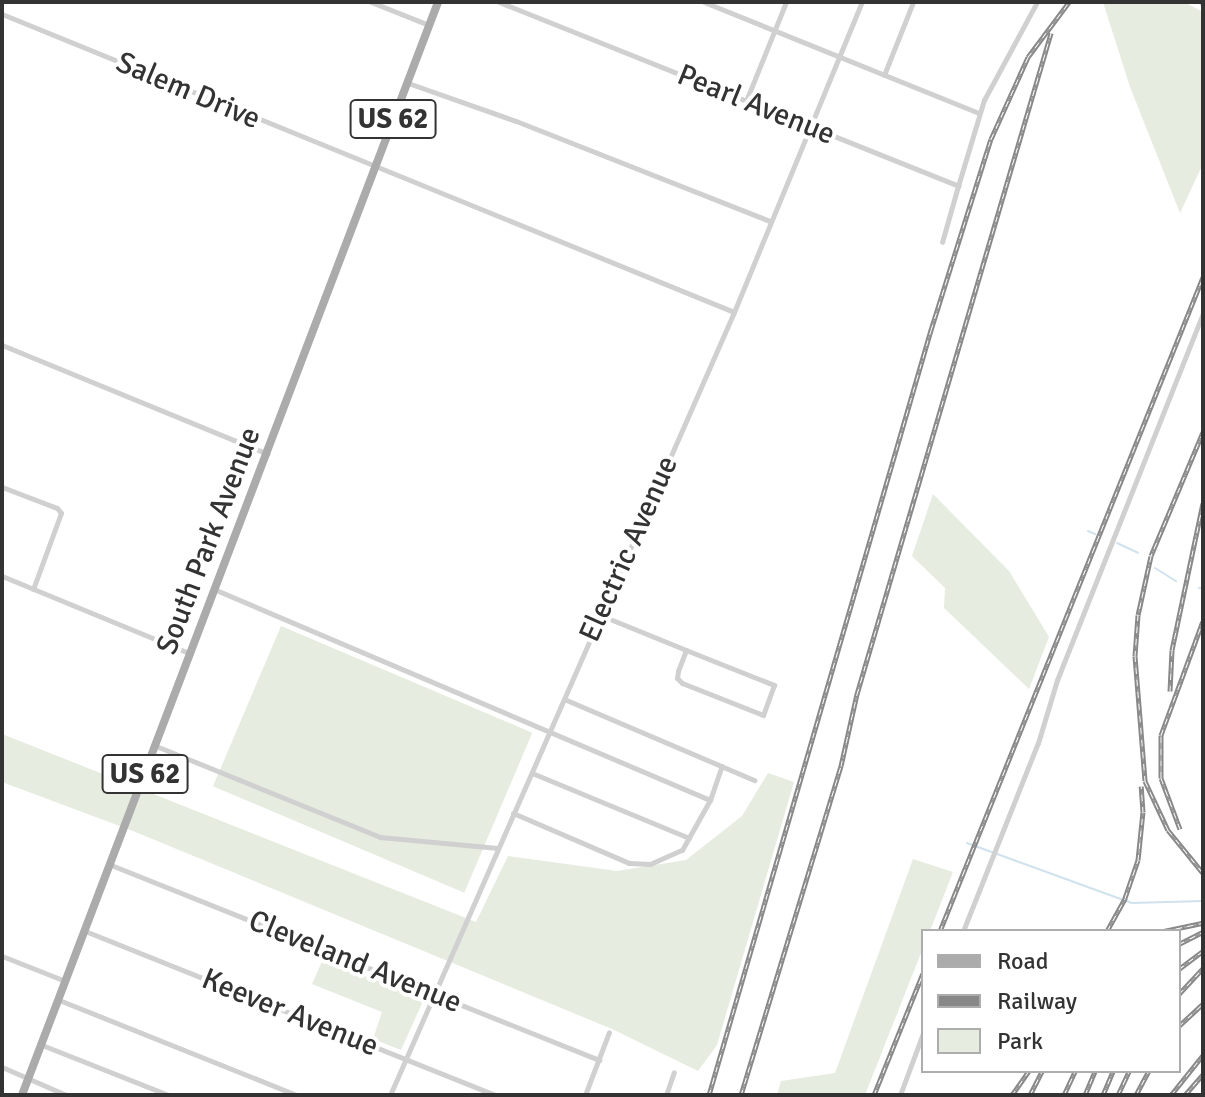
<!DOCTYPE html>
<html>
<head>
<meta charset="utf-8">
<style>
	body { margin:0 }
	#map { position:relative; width:1205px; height:1097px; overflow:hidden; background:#fff; font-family:Signika,sans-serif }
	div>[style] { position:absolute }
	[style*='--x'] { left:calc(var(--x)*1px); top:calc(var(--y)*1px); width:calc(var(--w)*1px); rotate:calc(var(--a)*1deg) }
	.green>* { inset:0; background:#e6ecdf; transform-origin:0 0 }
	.stream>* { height:2px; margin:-1px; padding:0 1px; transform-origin:1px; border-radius:1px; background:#cfe2ee }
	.minor>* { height:5px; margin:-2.5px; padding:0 2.5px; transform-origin:2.5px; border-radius:2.5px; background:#d0d0d0 }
	.tertiary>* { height:7px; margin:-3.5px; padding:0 3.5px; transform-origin:3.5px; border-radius:3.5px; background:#d0d0d0 }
	.primary>* { height:8px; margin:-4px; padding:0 4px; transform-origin:4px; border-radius:4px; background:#ababab }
	.rail>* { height:5px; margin-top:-2.5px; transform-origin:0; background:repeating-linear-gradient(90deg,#fff 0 6px,#888 0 12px); box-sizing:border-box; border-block:2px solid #888 }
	span { translate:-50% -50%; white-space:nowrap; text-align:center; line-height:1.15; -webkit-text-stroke:8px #fff; paint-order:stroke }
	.shield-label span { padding:2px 6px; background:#fff; border:2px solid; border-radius:6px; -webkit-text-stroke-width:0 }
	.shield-label { font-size:28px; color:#333; font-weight:700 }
	.street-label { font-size:30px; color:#333 }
	.frame { position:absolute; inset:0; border:4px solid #333; pointer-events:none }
	.legend { position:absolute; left:921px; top:929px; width:260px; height:144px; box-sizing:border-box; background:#fff; border:2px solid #adadad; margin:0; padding:10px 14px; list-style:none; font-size:24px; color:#333 }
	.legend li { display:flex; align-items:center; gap:16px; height:40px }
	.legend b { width:40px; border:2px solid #adadad }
</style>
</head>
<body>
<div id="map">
	<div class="green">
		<div style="clip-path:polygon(1103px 2px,1184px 2px,1203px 12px,1203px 164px,1180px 213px,1130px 87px)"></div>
		<div style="clip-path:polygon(933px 494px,1009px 571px,1049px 637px,1029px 689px,944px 608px,945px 588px,912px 556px)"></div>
		<div style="left:281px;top:626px;width:273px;height:174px;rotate:23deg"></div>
		<div style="clip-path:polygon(2px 734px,476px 922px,508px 856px,617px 871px,686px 860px,742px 816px,768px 773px,794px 782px,717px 1045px,698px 1071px,612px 1029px,133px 831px,2px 782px)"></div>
		<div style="clip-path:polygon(913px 859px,953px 872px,930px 931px,923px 931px,923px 948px,865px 1095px,777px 1095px,781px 1081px,835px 1073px)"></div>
		<div style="clip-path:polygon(323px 959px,424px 999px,401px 1050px,373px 1039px,382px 1012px,312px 984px)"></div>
	</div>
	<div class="stream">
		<div style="--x:1088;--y:531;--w:8;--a:23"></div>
		<div style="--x:1117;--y:543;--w:23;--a:25"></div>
		<div style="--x:1155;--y:568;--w:25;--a:32"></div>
		<div style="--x:1199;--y:588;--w:4;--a:0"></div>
		<div style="--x:967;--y:843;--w:176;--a:20"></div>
		<div style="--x:1132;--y:903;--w:71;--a:-1.6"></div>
	</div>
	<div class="minor">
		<div style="--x:371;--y:2;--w:62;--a:21.6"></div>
		<div style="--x:499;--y:2;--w:495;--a:21.8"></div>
		<div style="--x:958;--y:186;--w:58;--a:105.9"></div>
		<div style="--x:704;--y:2;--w:297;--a:22"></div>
		<div style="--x:2;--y:14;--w:790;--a:22.15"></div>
		<div style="--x:884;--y:75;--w:79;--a:-68.3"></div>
		<div style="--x:408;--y:83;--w:114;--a:19.4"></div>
		<div style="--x:516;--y:121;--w:273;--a:21.5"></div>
		<div style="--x:746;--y:101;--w:107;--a:-68"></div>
		<div style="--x:958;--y:186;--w:90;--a:-73.2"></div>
		<div style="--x:984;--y:100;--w:111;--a:-61.6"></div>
		<div style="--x:2;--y:345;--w:287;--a:22.3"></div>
		<div style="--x:2;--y:487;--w:59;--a:20.9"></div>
		<div style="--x:57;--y:508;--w:6;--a:51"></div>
		<div style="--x:61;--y:513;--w:81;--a:110.2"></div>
		<div style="--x:2;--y:576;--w:204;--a:22.4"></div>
		<div style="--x:216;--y:590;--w:537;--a:23.03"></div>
		<div style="--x:600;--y:615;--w:93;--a:22.1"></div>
		<div style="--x:686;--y:650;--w:95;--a:21.7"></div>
		<div style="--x:774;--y:685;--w:32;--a:110"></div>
		<div style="--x:763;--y:715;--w:87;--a:-158.4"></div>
		<div style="--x:682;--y:683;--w:7;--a:-135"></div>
		<div style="--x:677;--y:678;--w:7;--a:-82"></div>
		<div style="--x:678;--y:671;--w:22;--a:-69"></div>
		<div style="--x:564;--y:699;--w:207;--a:23.1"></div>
		<div style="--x:156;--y:746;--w:242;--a:22.1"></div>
		<div style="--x:380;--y:837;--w:118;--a:5.4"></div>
		<div style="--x:532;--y:773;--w:170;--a:22.5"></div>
		<div style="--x:513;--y:813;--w:126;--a:23.3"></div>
		<div style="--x:629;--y:863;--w:21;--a:3"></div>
		<div style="--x:650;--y:864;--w:35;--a:-24"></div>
		<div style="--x:682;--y:850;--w:57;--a:-60.8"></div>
		<div style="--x:710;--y:800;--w:36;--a:-71"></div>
		<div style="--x:111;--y:865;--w:526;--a:21.78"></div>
		<div style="--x:85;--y:931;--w:442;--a:21.8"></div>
		<div style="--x:963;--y:931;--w:202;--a:-68.3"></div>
		<div style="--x:1038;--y:743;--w:66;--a:-73.2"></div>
		<div style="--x:1057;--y:680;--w:394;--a:-68.3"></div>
		<div style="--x:2;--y:956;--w:68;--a:21.6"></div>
		<div style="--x:59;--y:1000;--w:255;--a:21.8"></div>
		<div style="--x:42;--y:1045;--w:136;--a:21.6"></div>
		<div style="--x:2;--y:1067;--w:70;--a:23.6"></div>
		<div style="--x:390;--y:1095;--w:855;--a:-66.28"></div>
		<div style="--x:734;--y:312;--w:335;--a:-67.6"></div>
		<div style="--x:585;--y:1095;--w:67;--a:-69.1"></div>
		<div style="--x:666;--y:1095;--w:24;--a:-71"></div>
		<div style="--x:900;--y:1095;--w:66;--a:-69.6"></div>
	</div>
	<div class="tertiary">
		<div style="--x:1202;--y:2;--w:1;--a:45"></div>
	</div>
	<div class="primary">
		<div style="--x:22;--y:1095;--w:1169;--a:-69.16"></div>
	</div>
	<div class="rail">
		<div style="--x:1203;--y:432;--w:134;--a:112.8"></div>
		<div style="--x:1151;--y:556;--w:60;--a:102.4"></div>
		<div style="--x:1138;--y:615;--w:41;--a:94.2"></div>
		<div style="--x:1135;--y:656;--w:125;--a:85.4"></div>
		<div style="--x:1145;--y:781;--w:54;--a:64.9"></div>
		<div style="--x:1168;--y:830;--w:55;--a:50.9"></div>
		<div style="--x:1170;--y:691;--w:41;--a:-87.2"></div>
		<div style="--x:1172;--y:650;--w:150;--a:-78.1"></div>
		<div style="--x:1180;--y:829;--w:54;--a:-110.4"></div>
		<div style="--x:1161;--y:778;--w:43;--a:-90"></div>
		<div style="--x:1161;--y:735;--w:121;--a:-69.8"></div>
		<div style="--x:940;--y:931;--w:705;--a:-68.09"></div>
		<div style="--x:1107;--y:931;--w:38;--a:-61"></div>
		<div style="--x:1125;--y:898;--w:40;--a:-71.1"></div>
		<div style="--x:1138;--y:860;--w:48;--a:-84.1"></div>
		<div style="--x:1143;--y:812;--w:26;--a:-94"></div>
		<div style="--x:1164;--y:931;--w:40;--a:-12"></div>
		<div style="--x:1179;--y:944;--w:27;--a:-27"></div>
		<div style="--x:1179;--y:969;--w:30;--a:-37"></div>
		<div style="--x:1179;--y:994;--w:35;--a:-47"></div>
		<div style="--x:1179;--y:1026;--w:33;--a:-43"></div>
		<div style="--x:709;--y:1095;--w:797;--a:-73.82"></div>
		<div style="--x:931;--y:330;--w:200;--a:-72.6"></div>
		<div style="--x:991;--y:139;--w:90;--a:-65.7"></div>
		<div style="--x:1028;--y:57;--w:69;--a:-53.3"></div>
		<div style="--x:741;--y:1095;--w:344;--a:-73.1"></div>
		<div style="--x:841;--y:766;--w:74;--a:-77.5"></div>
		<div style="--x:857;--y:694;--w:689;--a:-73.64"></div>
		<div style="--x:874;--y:1095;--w:131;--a:-68.1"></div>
		<div style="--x:1012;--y:1095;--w:29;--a:-55"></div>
		<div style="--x:1030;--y:1095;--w:27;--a:-63"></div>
		<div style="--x:1064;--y:1095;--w:26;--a:-65"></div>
		<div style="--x:1085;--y:1095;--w:26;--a:-67"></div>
		<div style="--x:1103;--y:1095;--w:26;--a:-67"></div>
		<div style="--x:1118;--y:1095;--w:26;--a:-65"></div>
		<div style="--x:1136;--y:1095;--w:27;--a:-62"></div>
		<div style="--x:1171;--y:1095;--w:51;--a:-51.3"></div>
		<div style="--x:1185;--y:1095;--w:28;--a:-49"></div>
	</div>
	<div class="shield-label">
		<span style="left:393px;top:119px">US 62</span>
		<span style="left:145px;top:774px">US 62</span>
	</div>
	<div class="street-label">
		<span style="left:188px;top:91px;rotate:23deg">Salem Drive</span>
		<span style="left:756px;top:105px;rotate:22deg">Pearl Avenue</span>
		<span style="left:209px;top:541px;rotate:-69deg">South Park Avenue</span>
		<span style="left:629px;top:549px;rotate:-66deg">Electric Avenue</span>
		<span style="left:355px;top:962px;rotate:22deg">Cleveland Avenue</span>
		<span style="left:290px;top:1013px;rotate:22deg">Keever Avenue</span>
	</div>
	<div class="frame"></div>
	<ul class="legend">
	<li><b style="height:10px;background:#ababab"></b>Road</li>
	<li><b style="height:10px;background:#888"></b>Railway</li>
	<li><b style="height:22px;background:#e6ecdf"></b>Park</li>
	</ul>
</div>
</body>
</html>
